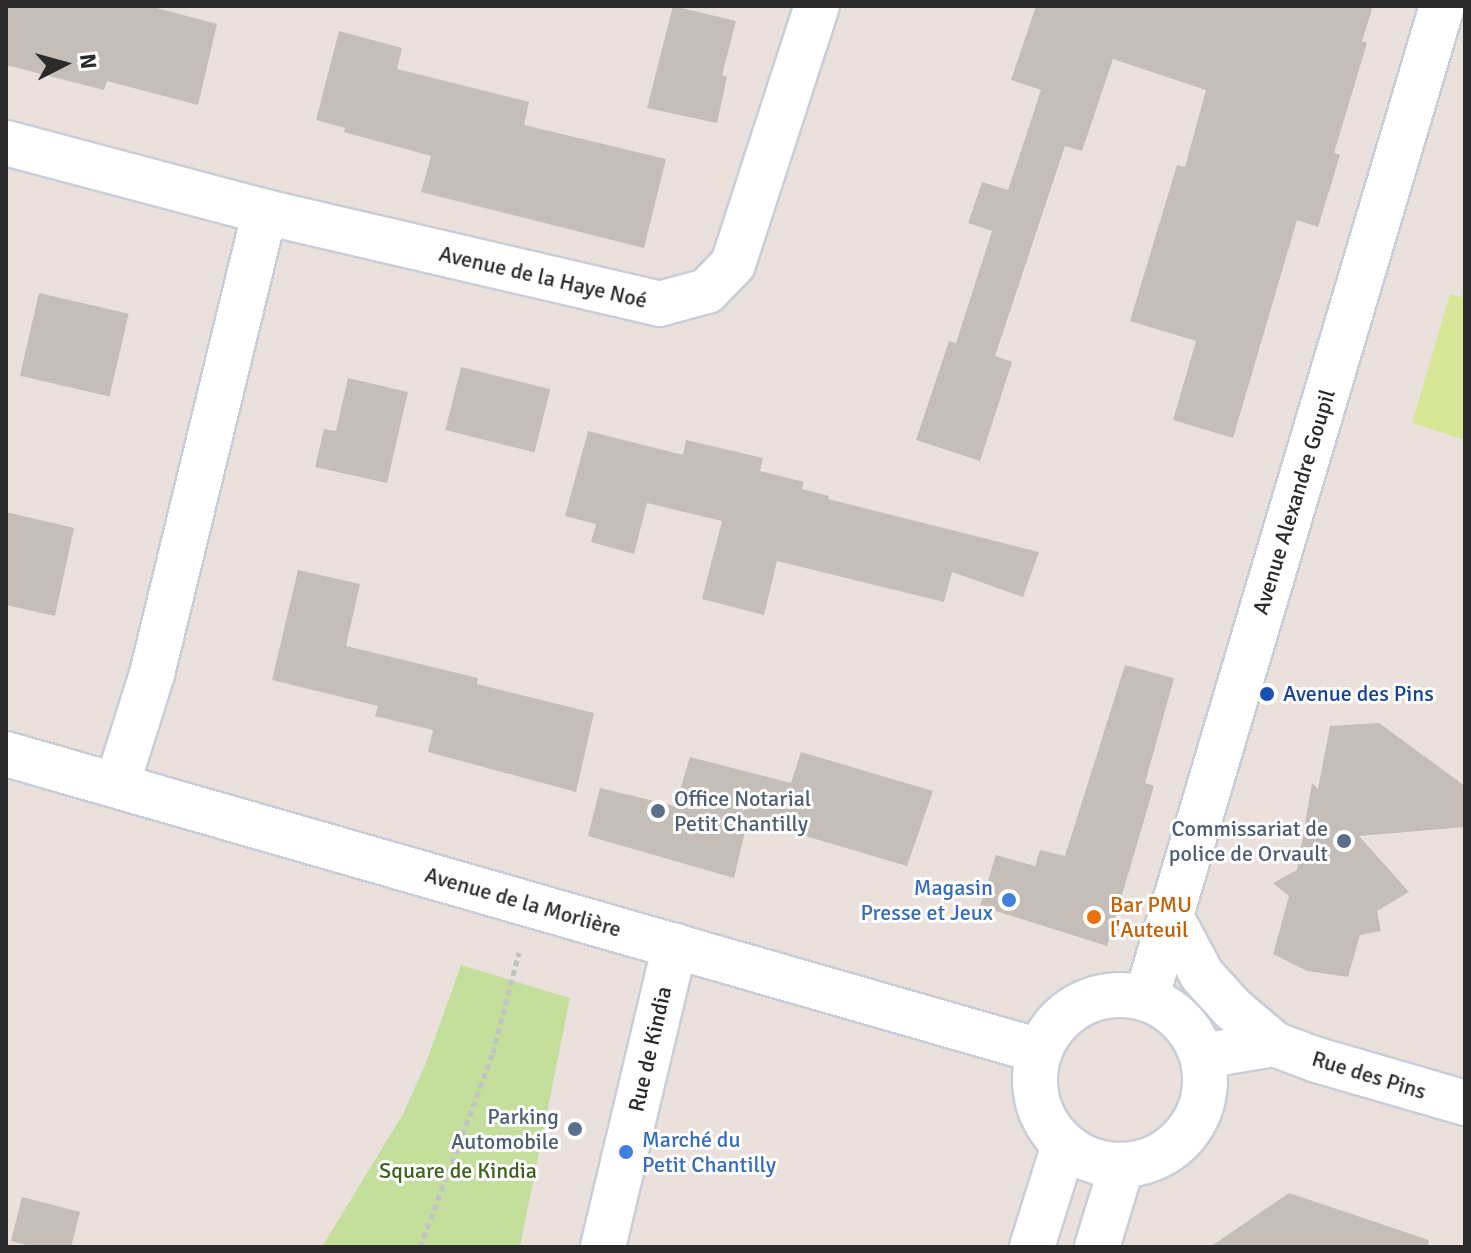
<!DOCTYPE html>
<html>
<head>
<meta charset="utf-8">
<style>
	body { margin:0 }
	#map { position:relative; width:1471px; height:1253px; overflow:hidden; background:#ebe1dc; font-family:Signika,sans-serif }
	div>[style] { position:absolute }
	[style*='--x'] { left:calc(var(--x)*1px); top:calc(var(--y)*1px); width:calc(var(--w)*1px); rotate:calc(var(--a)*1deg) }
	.green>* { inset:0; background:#c3df9b }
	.pitch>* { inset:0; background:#d8e697 }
	.building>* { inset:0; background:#c4bdb8; transform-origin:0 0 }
	.path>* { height:5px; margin-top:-2.5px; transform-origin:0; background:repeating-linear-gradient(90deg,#c3c3c3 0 6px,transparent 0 10px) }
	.roads { filter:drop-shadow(2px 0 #c8ced7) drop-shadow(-2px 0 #c8ced7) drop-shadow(0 2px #c8ced7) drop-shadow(0 -2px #c8ced7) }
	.minor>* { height:44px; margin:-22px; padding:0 22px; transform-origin:22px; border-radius:22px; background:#fff }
	.minor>.ring { margin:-22px; padding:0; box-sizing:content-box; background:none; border:44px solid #fff; border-radius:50% }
	.dots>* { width:22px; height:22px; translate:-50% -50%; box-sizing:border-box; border:4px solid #fff; border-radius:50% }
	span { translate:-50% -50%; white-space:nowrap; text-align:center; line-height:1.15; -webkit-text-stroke:6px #fff; paint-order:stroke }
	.street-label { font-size:22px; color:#2a2a2a }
	.transit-label { font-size:22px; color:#164399 }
	.left { translate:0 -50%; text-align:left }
	.service-label { font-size:22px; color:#4e5e75 }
	.right { translate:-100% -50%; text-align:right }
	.shop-label { font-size:22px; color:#366cbe }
	.food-label { font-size:22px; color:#c56008 }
	.park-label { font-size:22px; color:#3d631d }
	.frame { position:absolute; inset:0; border:8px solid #2a2a2a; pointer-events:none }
	.north { position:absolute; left:24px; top:24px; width:80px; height:80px; -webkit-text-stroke:6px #fff; paint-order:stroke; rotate:84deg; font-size:22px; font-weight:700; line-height:32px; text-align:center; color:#2a2a2a }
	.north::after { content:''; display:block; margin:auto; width:28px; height:36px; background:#2a2a2a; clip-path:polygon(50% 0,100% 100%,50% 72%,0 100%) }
</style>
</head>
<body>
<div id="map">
	<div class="green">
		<div style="clip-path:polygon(461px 965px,570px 998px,520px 1247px,322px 1247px,403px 1114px,426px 1063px)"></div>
	</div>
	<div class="pitch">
		<div style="clip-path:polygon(1450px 294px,1465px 298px,1465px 440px,1412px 423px)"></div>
	</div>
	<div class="building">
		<div style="clip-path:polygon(6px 6px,149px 6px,217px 24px,198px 105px,107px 81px,104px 90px,6px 65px)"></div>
		<div style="clip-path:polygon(673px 6px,736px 21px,722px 75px,727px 77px,717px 123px,647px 108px)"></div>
		<div style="clip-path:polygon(1036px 6px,1373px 6px,1362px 41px,1367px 43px,1334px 153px,1340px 155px,1318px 227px,1297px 220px,1233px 438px,1173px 420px,1196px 341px,1130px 321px,1177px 165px,1185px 167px,1206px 90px,1113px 59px,1082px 151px,1065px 146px,995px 356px,1012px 362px,980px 461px,916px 440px,949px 341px,956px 343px,992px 231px,968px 223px,982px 182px,1008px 190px,1041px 90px,1011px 80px)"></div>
		<div style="clip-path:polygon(339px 31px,402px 48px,397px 69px,529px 102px,524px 125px,666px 159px,644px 248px,421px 192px,431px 156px,344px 132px,345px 128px,316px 120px)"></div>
		<div style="left:39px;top:293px;width:92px;height:85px;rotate:13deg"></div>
		<div style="left:461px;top:367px;width:92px;height:65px;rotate:14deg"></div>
		<div style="clip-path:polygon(348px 378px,408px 392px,387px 483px,315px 467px,324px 429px,336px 431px)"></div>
		<div style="clip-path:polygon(588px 431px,683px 455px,686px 440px,763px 458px,760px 471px,804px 482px,802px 489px,829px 496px,828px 499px,1039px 552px,1023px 597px,952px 572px,944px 602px,777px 561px,764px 615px,702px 599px,722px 521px,647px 503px,634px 554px,591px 542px,596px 524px,565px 516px)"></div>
		<div style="clip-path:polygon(6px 512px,74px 528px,55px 616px,6px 605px)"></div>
		<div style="clip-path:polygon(298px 570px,360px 584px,346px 646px,478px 678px,477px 684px,594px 713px,576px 792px,428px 752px,433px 730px,375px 716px,378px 706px,272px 680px)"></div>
		<div style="clip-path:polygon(1125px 665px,1174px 678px,1145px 783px,1154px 786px,1107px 946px,980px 906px,996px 855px,1035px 866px,1040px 850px,1065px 856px)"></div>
		<div style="clip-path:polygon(1379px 723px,1465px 786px,1465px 827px,1359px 836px,1409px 892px,1377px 911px,1381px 931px,1360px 935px,1348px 977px,1307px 971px,1273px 954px,1289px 896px,1273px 883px,1297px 870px,1312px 783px,1318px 789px,1330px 726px)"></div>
		<div style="clip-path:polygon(801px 752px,933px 791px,907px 866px,748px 819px,734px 878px,588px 836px,600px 788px,675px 806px,690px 757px,791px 783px)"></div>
		<div style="clip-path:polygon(1289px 1193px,1429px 1240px,1428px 1247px,1210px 1247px)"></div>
		<div style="clip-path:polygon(22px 1197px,80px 1212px,71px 1247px,34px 1247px,11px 1241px)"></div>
	</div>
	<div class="path">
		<div style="--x:420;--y:1247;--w:207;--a:-69.4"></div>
		<div style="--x:493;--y:1053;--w:104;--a:-75.6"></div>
	</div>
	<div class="roads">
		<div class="minor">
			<div style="--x:6;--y:143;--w:268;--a:14.9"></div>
			<div style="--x:265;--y:212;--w:405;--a:13.1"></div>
			<div style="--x:659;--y:304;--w:50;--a:-15.2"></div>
			<div style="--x:707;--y:291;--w:37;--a:-46"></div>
			<div style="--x:733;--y:264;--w:271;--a:-72"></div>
			<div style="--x:6;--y:754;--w:1076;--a:16.03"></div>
			<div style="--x:117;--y:785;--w:116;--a:-72.5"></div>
			<div style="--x:152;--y:674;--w:476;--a:-76.3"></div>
			<div style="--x:1170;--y:915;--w:68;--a:61.9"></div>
			<div style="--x:1202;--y:975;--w:46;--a:47.6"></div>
			<div style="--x:1233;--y:1009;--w:54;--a:40.5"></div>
			<div class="ring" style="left:1035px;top:995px;width:126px;height:126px"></div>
			<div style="--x:1146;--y:999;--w:1036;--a:-73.4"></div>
			<div style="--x:1202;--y:1056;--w:73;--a:-9.5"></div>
			<div style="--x:1274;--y:1044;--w:46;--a:20.4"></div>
			<div style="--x:1317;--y:1060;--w:154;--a:16.2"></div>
			<div style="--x:603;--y:1247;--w:310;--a:-76.6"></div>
			<div style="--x:1032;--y:1247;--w:107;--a:-72.6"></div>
			<div style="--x:1097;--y:1247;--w:86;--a:-73"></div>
		</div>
	</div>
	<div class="dots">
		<div style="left:1267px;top:694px;background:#1a4fb4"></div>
		<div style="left:658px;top:811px;background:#5c6f8a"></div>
		<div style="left:1344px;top:841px;background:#5c6f8a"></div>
		<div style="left:1009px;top:900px;background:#3f7fe0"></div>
		<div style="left:1094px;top:917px;background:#e8710a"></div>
		<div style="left:575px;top:1129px;background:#5c6f8a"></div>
		<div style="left:626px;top:1152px;background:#3f7fe0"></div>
	</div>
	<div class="street-label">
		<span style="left:543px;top:277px;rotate:13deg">Avenue de la Haye Noé</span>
		<span style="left:1294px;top:502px;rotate:-73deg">Avenue Alexandre Goupil</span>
		<span style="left:523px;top:902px;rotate:16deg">Avenue de la Morlière</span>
		<span style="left:650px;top:1049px;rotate:-77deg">Rue de Kindia</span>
		<span style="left:1369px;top:1075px;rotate:17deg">Rue des Pins</span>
	</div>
	<div class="transit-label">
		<span class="left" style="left:1283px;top:694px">Avenue des Pins</span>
	</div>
	<div class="service-label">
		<span class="left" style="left:674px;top:811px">Office Notarial<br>Petit Chantilly</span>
		<span class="right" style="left:1328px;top:841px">Commissariat de<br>police de Orvault</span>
		<span class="right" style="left:559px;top:1129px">Parking<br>Automobile</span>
	</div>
	<div class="shop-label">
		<span class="right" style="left:993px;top:900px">Magasin<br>Presse et Jeux</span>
		<span class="left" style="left:642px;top:1152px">Marché du<br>Petit Chantilly</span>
	</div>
	<div class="food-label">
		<span class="left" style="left:1110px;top:917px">Bar PMU<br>l'Auteuil</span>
	</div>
	<div class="park-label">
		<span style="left:458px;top:1171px">Square de Kindia</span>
	</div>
	<div class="frame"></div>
	<div class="north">N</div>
</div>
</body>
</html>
